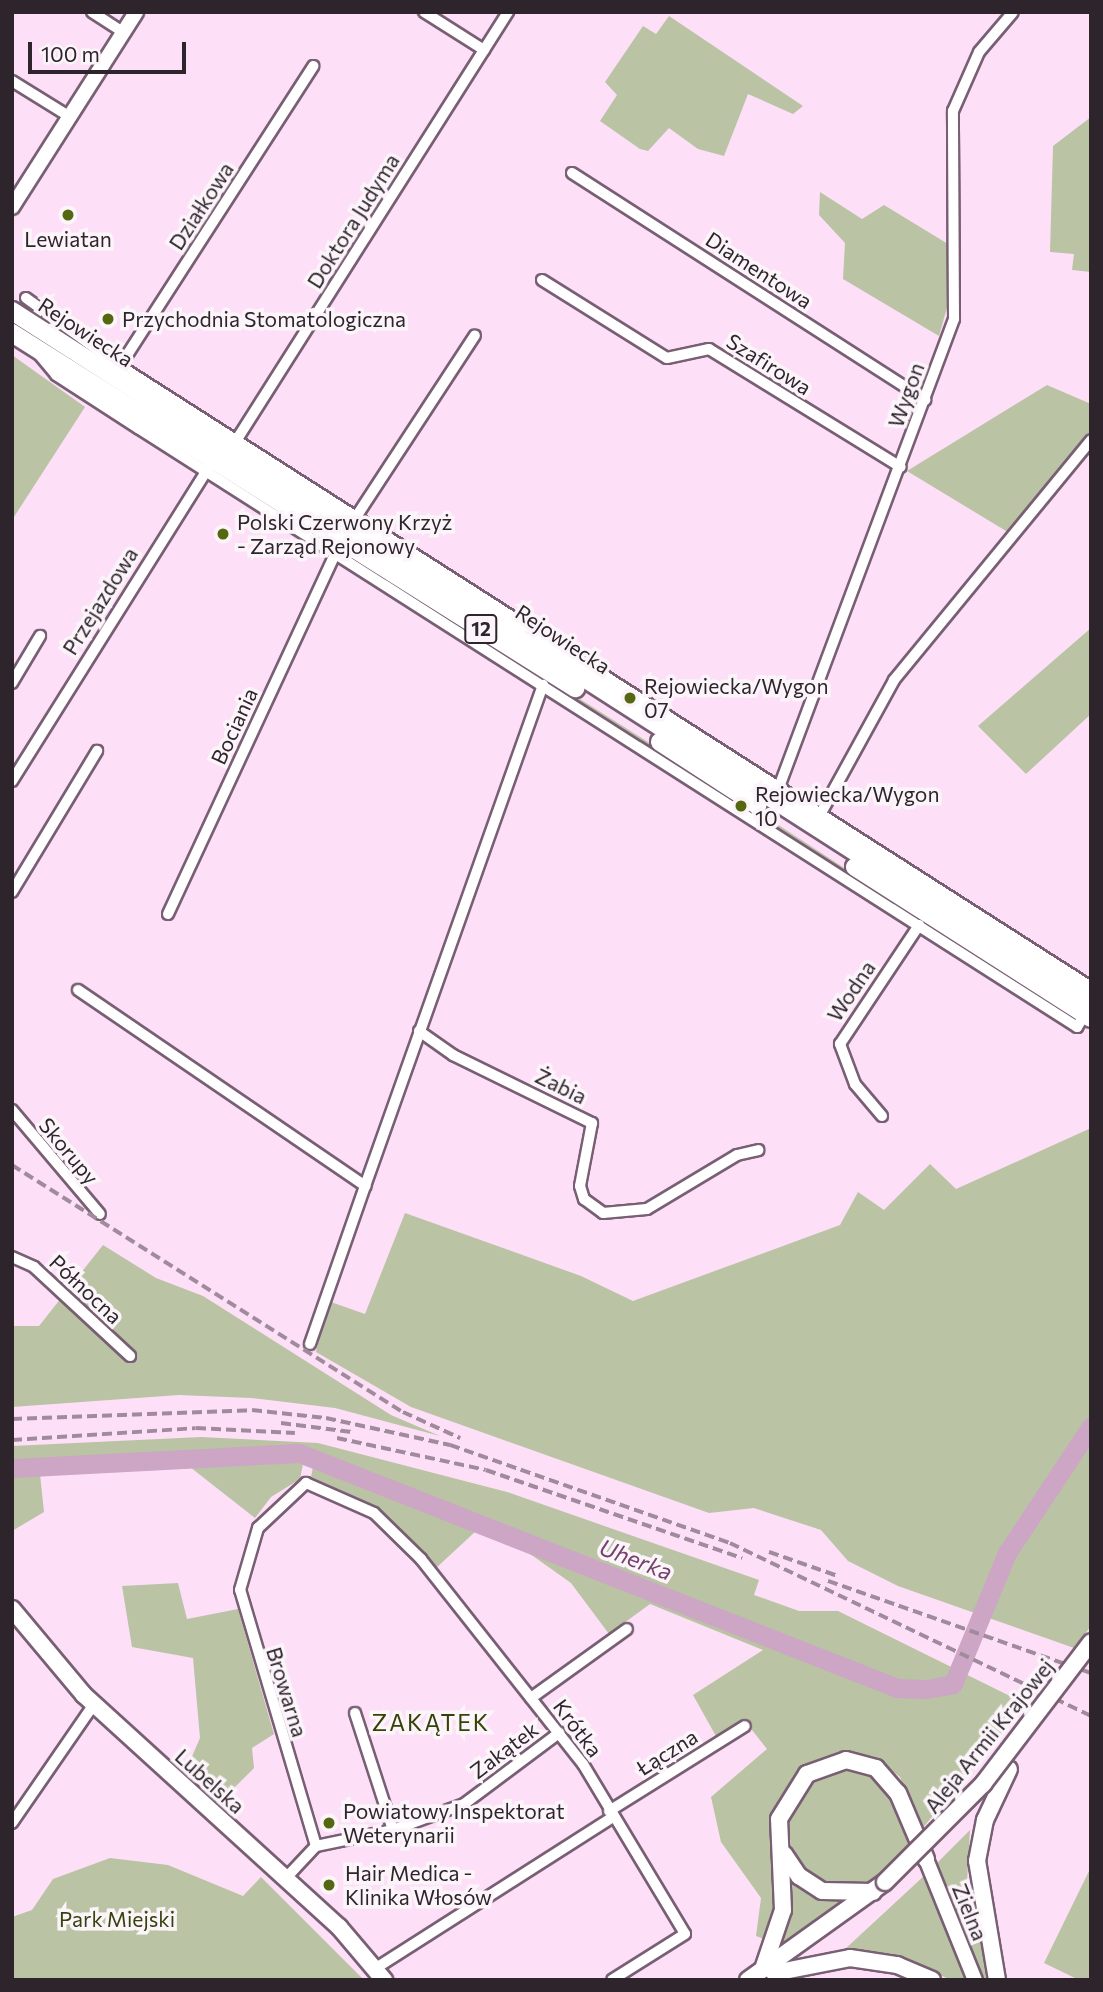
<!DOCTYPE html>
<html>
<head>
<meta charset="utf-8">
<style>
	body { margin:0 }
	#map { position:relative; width:1103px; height:1992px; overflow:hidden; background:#fde0f7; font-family:Commissioner,sans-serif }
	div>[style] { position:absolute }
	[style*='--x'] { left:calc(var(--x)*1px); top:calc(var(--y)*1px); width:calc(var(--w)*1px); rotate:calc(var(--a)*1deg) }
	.green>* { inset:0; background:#bac3a4 }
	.river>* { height:19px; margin:-9.5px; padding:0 9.5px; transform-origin:9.5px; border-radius:9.5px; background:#cda5c5 }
	.roads { filter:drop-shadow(2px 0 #785f73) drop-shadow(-2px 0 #785f73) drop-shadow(0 2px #785f73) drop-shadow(0 -2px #785f73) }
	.minor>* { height:10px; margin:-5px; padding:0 5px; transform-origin:5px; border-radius:5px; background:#fff }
	.tertiary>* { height:14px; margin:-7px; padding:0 7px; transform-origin:7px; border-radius:7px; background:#fff }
	.secondary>* { height:16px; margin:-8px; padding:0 8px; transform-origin:8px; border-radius:8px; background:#fff }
	.trunk>* { height:18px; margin:-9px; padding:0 9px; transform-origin:9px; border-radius:9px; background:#fff }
	.rail>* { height:3.5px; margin-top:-1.75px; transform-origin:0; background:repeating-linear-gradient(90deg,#9f8b9b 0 10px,transparent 0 15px) }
	.bridges { filter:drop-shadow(2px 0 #785f73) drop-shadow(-2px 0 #785f73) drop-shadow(0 2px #785f73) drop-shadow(0 -2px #785f73) }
	.secondary-bridge>* { height:16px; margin:-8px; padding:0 8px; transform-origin:8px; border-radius:8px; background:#fff }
	.dots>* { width:19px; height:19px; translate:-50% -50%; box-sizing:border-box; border:4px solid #fbf5fa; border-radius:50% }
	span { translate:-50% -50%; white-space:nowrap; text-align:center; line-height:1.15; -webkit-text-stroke:7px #fbf5fa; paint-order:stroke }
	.shield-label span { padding:2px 5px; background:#fbf5fa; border:2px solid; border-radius:5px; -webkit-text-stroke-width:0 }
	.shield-label { font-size:19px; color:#2e242c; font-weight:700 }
	.street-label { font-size:21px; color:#2e242c }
	.poi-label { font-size:21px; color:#2e242c }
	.left { translate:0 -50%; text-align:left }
	.park-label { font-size:21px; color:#36410c }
	.water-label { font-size:23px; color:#74406c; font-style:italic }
	.neighbourhood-label { font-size:23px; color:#354106; letter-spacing:2px }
	.frame { position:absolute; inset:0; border:14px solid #2e242c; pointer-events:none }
	.scale { position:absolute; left:28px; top:42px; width:158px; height:32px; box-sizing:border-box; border:4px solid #2e242c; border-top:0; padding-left:9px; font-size:21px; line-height:24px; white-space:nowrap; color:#2e242c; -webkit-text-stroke:5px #fbf5fa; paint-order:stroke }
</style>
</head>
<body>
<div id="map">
	<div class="green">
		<div style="clip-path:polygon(669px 16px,803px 106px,793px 114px,748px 94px,724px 156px,698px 149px,669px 128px,648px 151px,640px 149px,600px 121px,617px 95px,605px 82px,643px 26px,656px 34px)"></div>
		<div style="clip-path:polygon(1091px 117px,1091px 272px,1072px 270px,1074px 254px,1050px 252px,1053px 146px)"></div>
		<div style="clip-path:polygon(820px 192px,862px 219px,884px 205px,948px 244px,950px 297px,939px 336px,843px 279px,845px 243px,819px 215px)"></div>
		<div style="clip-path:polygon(12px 355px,85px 407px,12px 520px)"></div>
		<div style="clip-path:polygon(1047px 385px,1091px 404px,1091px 437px,1011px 534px,907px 471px)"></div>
		<div style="clip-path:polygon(422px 599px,686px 766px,683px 771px,419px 603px)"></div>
		<div style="clip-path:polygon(1091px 628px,1091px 714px,1026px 774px,978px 726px)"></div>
		<div style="clip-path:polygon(753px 814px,780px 826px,1074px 1018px,1072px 1019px)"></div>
		<div style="clip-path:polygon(1091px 1128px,1091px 1626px,1074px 1648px,898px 1586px,848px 1561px,821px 1530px,754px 1508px,709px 1513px,411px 1407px,316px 1352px,328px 1301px,365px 1314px,405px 1213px,581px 1276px,633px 1301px,840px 1225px,858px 1192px,884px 1210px,930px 1164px,956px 1189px)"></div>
		<div style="clip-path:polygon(103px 1245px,156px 1278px,203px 1296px,391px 1415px,440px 1436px,335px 1408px,251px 1398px,179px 1395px,12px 1407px,12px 1326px,39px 1326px)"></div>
		<div style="clip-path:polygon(201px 1437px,318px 1443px,507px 1492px,759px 1580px,754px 1595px,799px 1611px,838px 1611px,1026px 1704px,921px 1830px,900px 1777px,874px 1757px,843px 1752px,797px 1772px,772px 1814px,778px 1898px,769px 1941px,756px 1936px,761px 1898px,721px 1842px,711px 1797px,767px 1749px,745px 1721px,717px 1738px,693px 1695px,763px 1650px,650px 1604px,609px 1634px,571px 1583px,526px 1551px,476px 1531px,435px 1569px,369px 1507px,310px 1482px,313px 1467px,303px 1464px,300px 1479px,271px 1497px,255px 1518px,190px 1467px,40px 1474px,44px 1512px,12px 1531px,12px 1446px)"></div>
		<div style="clip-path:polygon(178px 1583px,187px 1619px,238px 1609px,274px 1734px,252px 1748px,254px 1768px,222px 1800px,187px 1768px,200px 1738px,193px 1658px,132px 1647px,122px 1586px)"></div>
		<div style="clip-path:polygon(847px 1767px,873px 1775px,890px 1790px,914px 1843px,868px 1883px,831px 1888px,806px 1874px,793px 1857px,787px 1820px,809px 1781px)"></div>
		<div style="clip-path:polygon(970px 1830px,967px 1882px,990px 1980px,981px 1980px,934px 1866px)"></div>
		<div style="clip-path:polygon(110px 1858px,168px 1865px,243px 1896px,261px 1877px,364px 1980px,12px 1980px,12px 1917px,32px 1910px,53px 1879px)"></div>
		<div style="clip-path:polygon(1091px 1867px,1091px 1980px,1079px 1980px,1044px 1963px)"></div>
		<div style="clip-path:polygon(790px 1873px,828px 1898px,851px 1902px,777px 1953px,789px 1915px)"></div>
		<div style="clip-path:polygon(925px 1875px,969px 1980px,951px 1980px,893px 1954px,844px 1950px)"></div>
	</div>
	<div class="river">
		<div style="--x:12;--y:1468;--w:287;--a:-3"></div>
		<div style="--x:299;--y:1453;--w:643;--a:21.45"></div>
		<div style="--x:897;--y:1688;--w:29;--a:2"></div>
		<div style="--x:926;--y:1689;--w:27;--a:-10"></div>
		<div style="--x:953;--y:1684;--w:142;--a:-67.6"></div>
		<div style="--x:1007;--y:1553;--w:152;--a:-56.5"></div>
	</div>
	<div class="roads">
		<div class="minor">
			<div style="--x:92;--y:12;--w:37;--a:33"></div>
			<div style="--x:424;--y:12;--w:71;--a:32.3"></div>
			<div style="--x:12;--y:81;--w:68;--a:31.8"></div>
			<div style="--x:572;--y:173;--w:420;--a:32.7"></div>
			<div style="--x:542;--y:280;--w:147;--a:32"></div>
			<div style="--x:667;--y:358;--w:43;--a:-12.1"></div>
			<div style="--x:709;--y:349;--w:225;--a:31.6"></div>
			<div style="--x:26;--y:298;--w:116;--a:35.9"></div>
			<div style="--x:120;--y:366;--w:1153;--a:32.6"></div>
			<div style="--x:37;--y:352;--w:30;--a:50"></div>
			<div style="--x:56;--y:375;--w:98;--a:32.9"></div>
			<div style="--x:138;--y:428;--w:1114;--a:32.53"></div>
			<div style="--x:1077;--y:1027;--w:15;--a:-58"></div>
			<div style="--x:120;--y:366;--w:357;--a:-57.2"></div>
			<div style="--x:234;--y:444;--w:512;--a:-57.61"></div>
			<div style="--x:356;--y:517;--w:217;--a:-56.8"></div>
			<div style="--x:12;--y:683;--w:55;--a:-59.2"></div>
			<div style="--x:12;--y:781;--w:371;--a:-57.9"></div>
			<div style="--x:779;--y:787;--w:500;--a:-69.5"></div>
			<div style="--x:954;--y:319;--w:208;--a:-90.3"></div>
			<div style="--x:953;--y:111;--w:64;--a:-66.2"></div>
			<div style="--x:979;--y:52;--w:52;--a:-49.6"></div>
			<div style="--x:821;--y:813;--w:152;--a:-61.2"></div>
			<div style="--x:894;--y:680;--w:310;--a:-50.6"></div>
			<div style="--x:12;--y:892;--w:165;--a:-58.9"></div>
			<div style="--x:168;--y:914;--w:396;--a:-65.1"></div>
			<div style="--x:78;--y:990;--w:348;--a:34.3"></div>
			<div style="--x:365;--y:1186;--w:532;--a:-70.44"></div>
			<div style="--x:419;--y:1031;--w:42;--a:35.2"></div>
			<div style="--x:453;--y:1055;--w:155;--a:26.1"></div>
			<div style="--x:592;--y:1123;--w:64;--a:100.8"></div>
			<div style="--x:580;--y:1186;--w:14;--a:73"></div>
			<div style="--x:584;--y:1199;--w:24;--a:36"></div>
			<div style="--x:603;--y:1213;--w:44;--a:-5.2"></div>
			<div style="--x:647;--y:1209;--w:105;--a:-31"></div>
			<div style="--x:737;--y:1155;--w:22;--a:-13"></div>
			<div style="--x:12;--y:1110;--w:136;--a:49.8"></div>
			<div style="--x:882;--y:1116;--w:42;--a:-130.2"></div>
			<div style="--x:855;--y:1084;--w:43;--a:-110.6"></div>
			<div style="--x:840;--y:1044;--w:143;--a:-56.4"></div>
			<div style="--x:12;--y:1257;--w:24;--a:24"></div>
			<div style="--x:34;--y:1267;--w:131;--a:42.8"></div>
			<div style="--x:310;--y:1344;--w:167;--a:-70.8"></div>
			<div style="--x:531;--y:1698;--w:118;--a:-35.7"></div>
			<div style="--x:355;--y:1713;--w:123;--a:72"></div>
			<div style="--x:609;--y:1811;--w:160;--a:-32"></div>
			<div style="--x:12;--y:1823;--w:145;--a:-55.4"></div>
			<div style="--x:316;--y:1846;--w:267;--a:-106.5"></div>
			<div style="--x:240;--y:1590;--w:65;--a:-73.8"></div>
			<div style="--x:258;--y:1528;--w:66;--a:-43.2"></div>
			<div style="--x:306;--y:1483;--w:74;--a:23.8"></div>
			<div style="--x:374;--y:1513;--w:66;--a:44.4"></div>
			<div style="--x:421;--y:1559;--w:261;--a:51.7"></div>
			<div style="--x:583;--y:1764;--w:198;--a:59"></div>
			<div style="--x:685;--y:1934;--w:86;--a:147.8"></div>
			<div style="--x:285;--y:1879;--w:45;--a:-46.8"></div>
			<div style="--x:316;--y:1846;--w:79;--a:-11.7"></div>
			<div style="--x:393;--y:1830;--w:76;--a:-20.1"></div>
			<div style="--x:464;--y:1804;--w:119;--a:-36.8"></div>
			<div style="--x:376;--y:1968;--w:281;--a:-32.5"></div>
		</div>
		<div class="tertiary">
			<div style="--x:12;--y:207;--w:231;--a:-57.5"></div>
			<div style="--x:926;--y:1859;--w:131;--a:68"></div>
		</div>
		<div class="secondary">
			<div style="--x:12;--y:1609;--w:112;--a:50.1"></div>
			<div style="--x:84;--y:1695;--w:345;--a:42.3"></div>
			<div style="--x:339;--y:1927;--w:70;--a:49.7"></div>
			<div style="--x:784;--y:1854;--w:27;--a:56"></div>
			<div style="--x:799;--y:1876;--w:27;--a:33"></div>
			<div style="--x:822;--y:1891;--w:51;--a:1.1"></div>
			<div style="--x:763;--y:1969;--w:62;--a:-71.3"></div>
			<div style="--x:783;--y:1910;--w:91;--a:-92.5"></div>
			<div style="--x:779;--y:1819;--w:53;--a:-58.1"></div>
			<div style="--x:807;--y:1774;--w:41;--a:-19.7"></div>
			<div style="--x:846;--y:1760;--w:31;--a:15"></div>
			<div style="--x:876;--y:1768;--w:33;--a:49"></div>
			<div style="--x:898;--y:1793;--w:72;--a:67"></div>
			<div style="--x:774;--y:1973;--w:77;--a:-11.2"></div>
			<div style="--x:850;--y:1958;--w:48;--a:8.5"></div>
			<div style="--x:897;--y:1965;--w:38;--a:23"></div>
			<div style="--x:748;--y:1980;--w:168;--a:-35.6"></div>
			<div style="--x:997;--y:1980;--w:121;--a:-99.5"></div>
			<div style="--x:977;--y:1861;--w:42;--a:-79"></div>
			<div style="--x:985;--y:1820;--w:56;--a:-64.8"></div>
		</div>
		<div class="trunk">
			<div style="--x:12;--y:311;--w:1282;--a:32.67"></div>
			<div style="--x:12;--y:333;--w:666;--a:32.23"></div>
			<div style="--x:660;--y:742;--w:116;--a:33"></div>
			<div style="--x:855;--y:867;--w:280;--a:32.6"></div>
		</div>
	</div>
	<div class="rail">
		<div style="--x:12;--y:1165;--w:462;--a:32.3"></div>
		<div style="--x:403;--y:1412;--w:63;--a:24.5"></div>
		<div style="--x:12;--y:1419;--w:240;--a:-2.1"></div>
		<div style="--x:252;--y:1410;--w:74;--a:6.2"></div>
		<div style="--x:326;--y:1418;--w:127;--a:12.3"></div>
		<div style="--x:450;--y:1445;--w:297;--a:19.3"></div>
		<div style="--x:730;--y:1543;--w:400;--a:25.6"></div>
		<div style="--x:281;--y:1423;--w:71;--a:7.3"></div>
		<div style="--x:337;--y:1438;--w:152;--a:12.1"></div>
		<div style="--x:486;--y:1470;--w:271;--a:19"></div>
		<div style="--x:12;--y:1440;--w:184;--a:-3.7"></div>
		<div style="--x:196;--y:1428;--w:99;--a:2.9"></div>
		<div style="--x:769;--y:1552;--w:73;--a:19.2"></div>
		<div style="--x:828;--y:1581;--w:279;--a:19.3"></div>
	</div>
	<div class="bridges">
		<div class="secondary-bridge">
			<div style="--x:885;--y:1882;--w:139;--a:-45"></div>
			<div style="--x:983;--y:1784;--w:178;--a:-52.7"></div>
		</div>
	</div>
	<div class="dots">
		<div style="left:68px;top:215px;background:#556711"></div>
		<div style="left:108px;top:319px;background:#556711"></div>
		<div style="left:223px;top:534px;background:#556711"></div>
		<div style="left:630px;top:698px;background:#556711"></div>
		<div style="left:741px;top:806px;background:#556711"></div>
		<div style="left:329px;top:1823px;background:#556711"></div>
		<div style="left:329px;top:1885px;background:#556711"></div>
	</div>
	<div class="shield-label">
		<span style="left:481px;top:629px">12</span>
	</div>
	<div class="street-label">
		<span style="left:201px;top:206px;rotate:-57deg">Działkowa</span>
		<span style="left:353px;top:221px;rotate:-58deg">Doktora Judyma</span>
		<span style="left:759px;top:270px;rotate:33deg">Diamentowa</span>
		<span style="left:86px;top:332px;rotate:33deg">Rejowiecka</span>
		<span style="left:769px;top:364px;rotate:32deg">Szafirowa</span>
		<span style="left:906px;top:395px;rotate:-70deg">Wygon</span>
		<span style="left:100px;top:601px;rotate:-58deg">Przejazdowa</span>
		<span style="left:563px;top:639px;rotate:33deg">Rejowiecka</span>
		<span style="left:234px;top:726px;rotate:-65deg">Bociania</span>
		<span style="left:851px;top:991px;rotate:-56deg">Wodna</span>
		<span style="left:561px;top:1086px;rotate:26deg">Żabia</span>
		<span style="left:69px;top:1151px;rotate:50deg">Skorupy</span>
		<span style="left:86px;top:1289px;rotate:43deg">Północna</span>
		<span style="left:287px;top:1692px;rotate:73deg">Browarna</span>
		<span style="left:578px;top:1728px;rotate:53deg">Krótka</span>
		<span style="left:989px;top:1736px;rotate:-51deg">Aleja Armii Krajowej</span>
		<span style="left:504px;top:1750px;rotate:-37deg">Zakątek</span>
		<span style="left:667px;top:1752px;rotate:-32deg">Łączna</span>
		<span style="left:210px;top:1781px;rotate:42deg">Lubelska</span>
		<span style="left:970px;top:1912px;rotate:68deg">Zielna</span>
	</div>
	<div class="poi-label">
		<span style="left:68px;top:239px">Lewiatan</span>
		<span class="left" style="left:122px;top:319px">Przychodnia Stomatologiczna</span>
		<span class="left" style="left:237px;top:534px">Polski Czerwony Krzyż<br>- Zarząd Rejonowy</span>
		<span class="left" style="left:644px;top:698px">Rejowiecka/Wygon<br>07</span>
		<span class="left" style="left:755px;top:806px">Rejowiecka/Wygon<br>10</span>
		<span class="left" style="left:343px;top:1823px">Powiatowy Inspektorat<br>Weterynarii</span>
		<span class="left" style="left:345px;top:1885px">Hair Medica -<br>Klinika Włosów</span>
	</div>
	<div class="park-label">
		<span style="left:117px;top:1919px">Park Miejski</span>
	</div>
	<div class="water-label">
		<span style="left:636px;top:1559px;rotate:21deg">Uherka</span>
	</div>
	<div class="neighbourhood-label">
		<span style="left:431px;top:1722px">ZAKĄTEK</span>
	</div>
	<div class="frame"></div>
	<div class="scale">100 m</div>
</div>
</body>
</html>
